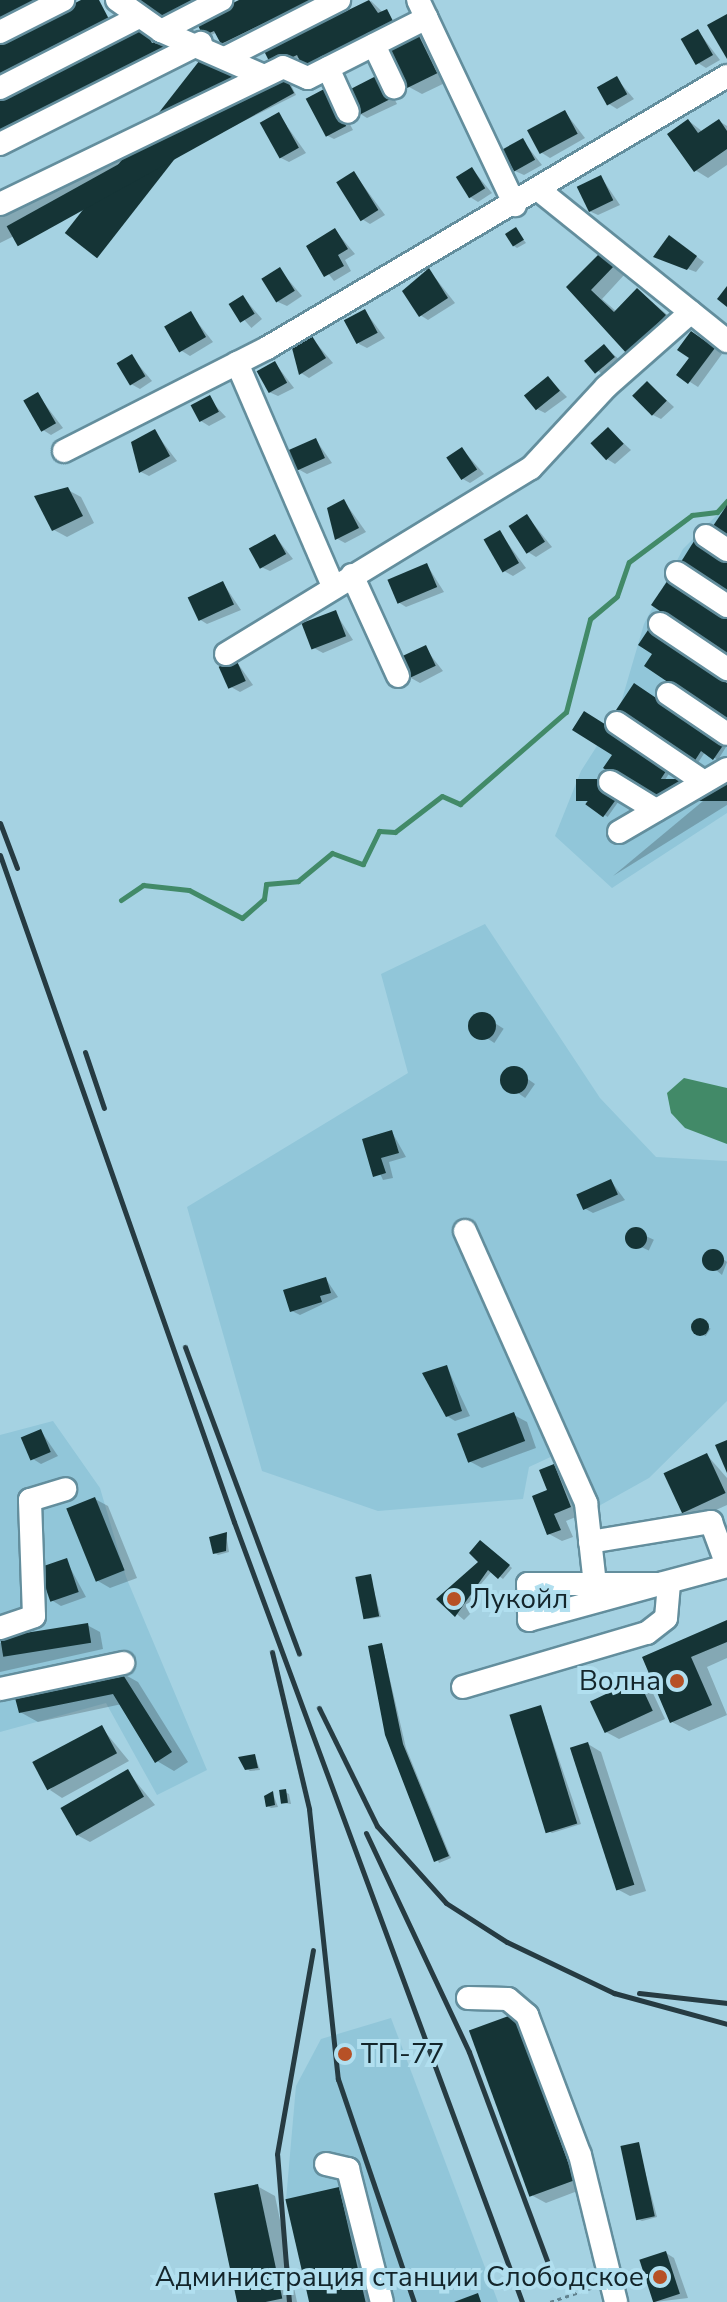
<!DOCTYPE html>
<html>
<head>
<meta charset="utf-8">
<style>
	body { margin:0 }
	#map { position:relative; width:727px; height:2302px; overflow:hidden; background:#a5d2e2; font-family:"Nunito Sans",sans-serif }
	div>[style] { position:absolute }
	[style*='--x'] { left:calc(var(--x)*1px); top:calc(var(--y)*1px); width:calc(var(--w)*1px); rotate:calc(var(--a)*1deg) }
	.built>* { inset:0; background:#91c6d9 }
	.water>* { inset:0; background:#428a68 }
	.shadow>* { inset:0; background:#0003; transform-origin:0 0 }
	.stream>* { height:5px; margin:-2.5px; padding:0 2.5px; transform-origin:2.5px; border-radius:2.5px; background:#428a68 }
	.building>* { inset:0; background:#153436; transform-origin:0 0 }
	.round { border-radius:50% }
	.path>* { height:3px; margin-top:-1.5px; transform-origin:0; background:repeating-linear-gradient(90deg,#62828e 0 4px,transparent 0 8px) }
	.roads { filter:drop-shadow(2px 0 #638e9d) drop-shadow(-2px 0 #638e9d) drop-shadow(0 2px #638e9d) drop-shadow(0 -2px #638e9d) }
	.minor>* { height:22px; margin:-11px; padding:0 11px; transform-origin:11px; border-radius:11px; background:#fff }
	.rail>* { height:5px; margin:-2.5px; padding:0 2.5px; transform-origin:2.5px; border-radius:2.5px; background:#263b42 }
	.dots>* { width:22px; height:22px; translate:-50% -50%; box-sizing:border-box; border:4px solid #b1dfef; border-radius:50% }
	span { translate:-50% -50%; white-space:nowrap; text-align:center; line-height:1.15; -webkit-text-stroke:8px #b1dfef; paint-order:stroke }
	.poi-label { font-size:28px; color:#13252b }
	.left { translate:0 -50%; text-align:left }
	.right { translate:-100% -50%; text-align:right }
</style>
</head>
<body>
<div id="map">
	<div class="built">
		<div style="clip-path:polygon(727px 505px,727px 813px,612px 888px,555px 836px,581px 771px,618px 713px,644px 624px,683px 549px)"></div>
		<div style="clip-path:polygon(485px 924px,600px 1098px,656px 1157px,727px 1161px,727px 1401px,649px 1478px,579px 1517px,557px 1454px,529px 1467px,523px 1499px,378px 1511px,262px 1471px,187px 1207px,408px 1073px,381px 974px)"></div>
		<div style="clip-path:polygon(53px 1421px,100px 1488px,126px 1577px,207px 1770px,157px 1795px,106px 1703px,0 1732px,0 1435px)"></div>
		<div style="clip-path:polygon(391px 2018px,498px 2302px,310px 2302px,286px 2200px,296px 2086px,321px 2039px)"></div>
	</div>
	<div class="water">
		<div style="clip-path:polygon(684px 1078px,727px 1088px,727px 1144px,685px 1128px,671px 1113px,667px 1093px)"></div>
	</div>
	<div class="shadow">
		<div style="clip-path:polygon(243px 0,318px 0,226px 45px,217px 32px,208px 37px,198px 22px)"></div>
		<div style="clip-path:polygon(371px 1px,396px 25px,308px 68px,300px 57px,277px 68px,267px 52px)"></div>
		<div style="clip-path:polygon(698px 31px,720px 60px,706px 68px,698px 63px)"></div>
		<div style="clip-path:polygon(417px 34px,430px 42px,449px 81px,422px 94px,409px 87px)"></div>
		<div style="clip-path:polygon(287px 77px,296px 95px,0 243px,0 217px)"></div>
		<div style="clip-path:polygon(617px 79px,634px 99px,617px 109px,609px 104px)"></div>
		<div style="clip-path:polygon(386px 82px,397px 104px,367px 118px,359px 113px)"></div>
		<div style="clip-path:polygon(334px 95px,353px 130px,334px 139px,326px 135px)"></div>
		<div style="clip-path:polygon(565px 112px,585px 138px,550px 158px,542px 153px)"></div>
		<div style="clip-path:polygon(279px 115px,306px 153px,289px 162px,281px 158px)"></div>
		<div style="clip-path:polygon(689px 121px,703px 132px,719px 121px,727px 126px,727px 165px,708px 178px,695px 170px)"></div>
		<div style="clip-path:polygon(523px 141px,542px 165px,524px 175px,515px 171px)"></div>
		<div style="clip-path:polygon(472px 169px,492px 193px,478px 202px,470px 197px)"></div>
		<div style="clip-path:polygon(354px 173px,385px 215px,370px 224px,362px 219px)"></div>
		<div style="clip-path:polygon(601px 177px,620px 205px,598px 215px,589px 211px)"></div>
		<div style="clip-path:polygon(335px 230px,355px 254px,345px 260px,351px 271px,334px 281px,308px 247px)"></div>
		<div style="clip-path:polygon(516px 230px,526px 243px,517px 248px,514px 246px)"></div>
		<div style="clip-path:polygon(678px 243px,704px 262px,696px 272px,656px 257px)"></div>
		<div style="clip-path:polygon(601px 255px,625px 274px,602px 299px,617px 312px,638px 290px,678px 324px,642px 361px,569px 287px)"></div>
		<div style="clip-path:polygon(280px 270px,302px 296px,287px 306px,278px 302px)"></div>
		<div style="clip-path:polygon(429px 270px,455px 303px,428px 320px,420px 315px)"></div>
		<div style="left:243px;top:297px;width:29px;height:14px;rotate:49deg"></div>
		<div style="clip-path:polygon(365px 311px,385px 338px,367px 348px,359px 344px)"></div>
		<div style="clip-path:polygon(191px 314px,213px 342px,190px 356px,182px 351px)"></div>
		<div style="clip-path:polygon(312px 338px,333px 363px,309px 378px,301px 373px)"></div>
		<div style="clip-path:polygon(700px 338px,722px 354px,698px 387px,679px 375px)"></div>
		<div style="clip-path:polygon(604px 346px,622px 362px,604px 376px,587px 361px)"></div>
		<div style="clip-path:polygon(132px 357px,152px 381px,140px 389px,131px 384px)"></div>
		<div style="clip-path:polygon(275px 363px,294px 388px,278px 396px,269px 392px)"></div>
		<div style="clip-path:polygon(548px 378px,567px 397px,545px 413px,537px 409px)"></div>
		<div style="clip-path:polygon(648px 383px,674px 407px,661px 419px,653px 415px)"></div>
		<div style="clip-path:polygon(38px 395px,63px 428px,51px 435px,43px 430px)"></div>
		<div style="clip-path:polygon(211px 401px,226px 417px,209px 426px,201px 421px)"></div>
		<div style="clip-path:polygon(608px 429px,631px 450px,615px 464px,607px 459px)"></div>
		<div style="clip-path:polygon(155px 432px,177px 461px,149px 476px,141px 472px)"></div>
		<div style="clip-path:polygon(316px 440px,332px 463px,307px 474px,298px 469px)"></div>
		<div style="clip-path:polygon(462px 449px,484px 474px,470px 483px,461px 478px)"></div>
		<div style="clip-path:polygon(68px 490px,81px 497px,94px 523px,67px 537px,54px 530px)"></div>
		<div style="clip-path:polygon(344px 501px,366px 532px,345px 543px,336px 538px)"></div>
		<div style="clip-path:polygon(527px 516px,552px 547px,536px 557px,528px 552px)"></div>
		<div style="clip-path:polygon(500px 533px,526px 568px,513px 576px,504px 571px)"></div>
		<div style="clip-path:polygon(275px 536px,293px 559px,270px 571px,261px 567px)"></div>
		<div style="clip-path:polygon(427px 565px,444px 592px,406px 607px,398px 602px)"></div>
		<div style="clip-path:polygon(223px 583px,241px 610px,207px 624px,199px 619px)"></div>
		<div style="clip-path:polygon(335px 612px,353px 640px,323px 653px,314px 648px)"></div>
		<div style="clip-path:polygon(425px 648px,443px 671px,420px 683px,411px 678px)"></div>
		<div style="clip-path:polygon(236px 661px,253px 685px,240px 692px,231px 687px)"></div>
		<div style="clip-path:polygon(635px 686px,726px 747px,718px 760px,705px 752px,696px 766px)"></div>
		<div style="clip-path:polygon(614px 755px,672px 769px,654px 797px)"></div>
		<div style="clip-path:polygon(727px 781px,727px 805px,613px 876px)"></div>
		<div style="left:600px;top:786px;width:24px;height:21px;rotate:35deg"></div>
		<div style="left:481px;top:1014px;width:27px;height:17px;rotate:33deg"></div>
		<div style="left:512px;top:1068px;width:28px;height:17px;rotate:35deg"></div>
		<div style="clip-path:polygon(392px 1132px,406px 1157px,389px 1162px,393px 1178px,383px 1180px,364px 1140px)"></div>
		<div style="clip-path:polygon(611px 1181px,625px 1200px,593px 1213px,584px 1208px)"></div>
		<div style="left:633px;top:1230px;width:23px;height:12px;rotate:25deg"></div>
		<div style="clip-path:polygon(713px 1251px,727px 1262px,722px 1275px,704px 1260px)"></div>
		<div style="clip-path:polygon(326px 1279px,338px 1297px,300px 1315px,292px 1311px)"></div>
		<div style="left:699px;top:1321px;width:14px;height:9px;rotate:34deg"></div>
		<div style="clip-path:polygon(447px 1367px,470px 1416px,455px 1421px,447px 1416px)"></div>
		<div style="clip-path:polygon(514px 1415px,527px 1422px,536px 1448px,482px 1468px,469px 1461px)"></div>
		<div style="clip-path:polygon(41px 1431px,58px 1456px,41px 1464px,33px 1459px)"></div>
		<div style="clip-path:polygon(707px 1455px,727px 1478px,727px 1505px,696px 1519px,683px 1512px)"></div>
		<div style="clip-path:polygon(554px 1466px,567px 1473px,583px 1514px,566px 1521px,573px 1537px,562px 1541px,549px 1534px)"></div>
		<div style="clip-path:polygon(95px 1499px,108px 1506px,137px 1578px,110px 1588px,98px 1581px)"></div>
		<div style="clip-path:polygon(226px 1534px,229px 1552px,218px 1555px,215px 1553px)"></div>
		<div style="clip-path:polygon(484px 1544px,512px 1568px,503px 1579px,492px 1571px,470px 1597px,479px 1605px,464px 1620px,439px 1599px,481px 1561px)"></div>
		<div style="clip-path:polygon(66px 1560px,86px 1597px,61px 1606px,53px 1601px)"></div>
		<div style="clip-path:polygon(370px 1576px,381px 1617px,368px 1619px,365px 1617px)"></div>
		<div style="clip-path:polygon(727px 1623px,727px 1658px,707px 1667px,727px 1715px,689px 1731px,672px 1722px,645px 1658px)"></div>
		<div style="clip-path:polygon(87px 1625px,100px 1632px,103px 1649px,0 1672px,0 1643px)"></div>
		<div style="clip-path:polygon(382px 1645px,406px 1748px,451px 1858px,439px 1863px,386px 1735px)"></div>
		<div style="clip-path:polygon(120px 1672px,138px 1682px,188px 1762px,174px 1771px,157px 1761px,122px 1704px,38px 1722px,20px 1712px)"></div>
		<div style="clip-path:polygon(638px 1682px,651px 1689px,665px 1719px,619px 1739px,606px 1732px)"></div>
		<div style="clip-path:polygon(541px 1707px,581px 1824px,552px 1833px,549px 1831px)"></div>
		<div style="clip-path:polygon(102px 1728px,129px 1761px,62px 1798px,50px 1790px)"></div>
		<div style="clip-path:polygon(588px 1744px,601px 1752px,646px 1891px,630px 1896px,617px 1889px)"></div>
		<div style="clip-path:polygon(255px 1756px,260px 1770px,250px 1771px,247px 1769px)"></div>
		<div style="clip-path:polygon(128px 1772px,155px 1805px,90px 1842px,77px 1835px)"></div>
		<div style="clip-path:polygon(285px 1792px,289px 1794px,291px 1804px,283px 1803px)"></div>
		<div style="clip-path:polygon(273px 1794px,278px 1807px,271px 1808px,268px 1806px)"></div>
		<div style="clip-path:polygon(514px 2017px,527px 2024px,588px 2187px,546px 2203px,533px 2196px)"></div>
		<div style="clip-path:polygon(347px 2048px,354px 2060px,348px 2062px,344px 2060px)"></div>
		<div style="clip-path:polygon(638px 2145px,657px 2217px,642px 2221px,638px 2219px)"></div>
		<div style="clip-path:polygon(257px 2186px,275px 2196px,297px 2302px,240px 2302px,217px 2195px)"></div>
		<div style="clip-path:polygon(339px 2189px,351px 2197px,376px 2302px,312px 2302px)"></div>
		<div style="clip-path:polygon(666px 2253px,674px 2258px,688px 2298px,655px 2302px,642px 2261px)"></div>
	</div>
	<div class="stream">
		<div style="--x:121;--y:900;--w:27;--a:-34"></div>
		<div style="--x:143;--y:885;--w:46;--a:6.2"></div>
		<div style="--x:189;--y:890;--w:60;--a:27.8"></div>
		<div style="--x:242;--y:918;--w:29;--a:-41"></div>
		<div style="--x:264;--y:899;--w:15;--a:-82"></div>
		<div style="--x:266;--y:884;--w:32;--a:-5"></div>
		<div style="--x:298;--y:881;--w:44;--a:-39.5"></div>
		<div style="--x:332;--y:853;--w:33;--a:20"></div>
		<div style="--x:363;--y:864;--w:37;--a:-64"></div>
		<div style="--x:379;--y:831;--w:16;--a:4"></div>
		<div style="--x:395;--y:832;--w:59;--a:-37.5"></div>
		<div style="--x:442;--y:796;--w:20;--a:24"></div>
		<div style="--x:460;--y:804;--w:140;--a:-41"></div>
		<div style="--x:566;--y:712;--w:96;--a:-75.5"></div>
		<div style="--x:590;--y:619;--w:35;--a:-40"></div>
		<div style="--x:617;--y:596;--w:36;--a:-71"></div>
		<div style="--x:629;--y:562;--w:79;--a:-36.7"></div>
		<div style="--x:692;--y:515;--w:25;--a:-7"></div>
		<div style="--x:717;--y:512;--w:15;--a:-48"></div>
	</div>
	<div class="building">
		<div style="clip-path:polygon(0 0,44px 0,0 23px)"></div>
		<div style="clip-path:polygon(81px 0,99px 0,111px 23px,0 80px,0 41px)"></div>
		<div style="clip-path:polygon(135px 0,202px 0,155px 24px)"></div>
		<div style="clip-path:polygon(239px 0,312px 0,221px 44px,214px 31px,203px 36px,196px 21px)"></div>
		<div style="clip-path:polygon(369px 0,378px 13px,387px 9px,394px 23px,303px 68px,297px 55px,272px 67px,264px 51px)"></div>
		<div style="clip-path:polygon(727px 14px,727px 59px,707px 25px)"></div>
		<div style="clip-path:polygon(144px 26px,152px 43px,163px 37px,170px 51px,0 135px,0 98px)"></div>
		<div style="left:698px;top:29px;width:30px;height:20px;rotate:60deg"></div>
		<div style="left:417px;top:32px;width:46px;height:34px;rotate:64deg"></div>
		<div style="left:207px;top:51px;width:41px;height:231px;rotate:38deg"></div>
		<div style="left:283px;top:73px;width:23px;height:316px;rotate:61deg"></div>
		<div style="left:378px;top:75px;width:27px;height:35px;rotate:63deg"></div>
		<div style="left:617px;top:76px;width:21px;height:23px;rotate:61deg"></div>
		<div style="left:326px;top:88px;width:43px;height:23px;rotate:62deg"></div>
		<div style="left:565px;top:110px;width:27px;height:43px;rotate:62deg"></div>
		<div style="left:279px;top:112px;width:41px;height:22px;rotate:61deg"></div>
		<div style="clip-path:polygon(688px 119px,698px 133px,719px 119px,727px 131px,727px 149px,694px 172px,667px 134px)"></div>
		<div style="left:523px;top:138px;width:25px;height:24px;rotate:61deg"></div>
		<div style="left:472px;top:167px;width:25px;height:19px;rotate:58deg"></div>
		<div style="left:354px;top:171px;width:46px;height:21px;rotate:58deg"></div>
		<div style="left:601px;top:175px;width:28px;height:27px;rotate:64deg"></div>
		<div style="left:516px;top:227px;width:15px;height:13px;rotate:58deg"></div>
		<div style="clip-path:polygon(335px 228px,348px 249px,338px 255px,344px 266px,324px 277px,306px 246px)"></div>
		<div style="clip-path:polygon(669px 235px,697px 256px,687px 270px,653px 257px)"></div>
		<div style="clip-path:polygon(600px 253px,614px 266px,591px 290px,614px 312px,637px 288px,666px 315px,628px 355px,566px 287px)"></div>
		<div style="left:280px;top:267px;width:28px;height:22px;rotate:58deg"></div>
		<div style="clip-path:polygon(429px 268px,448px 298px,419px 317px,402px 291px)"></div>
		<div style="clip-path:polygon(727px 286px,727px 307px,717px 299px)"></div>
		<div style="left:243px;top:295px;width:22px;height:17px;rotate:58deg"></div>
		<div style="left:365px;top:309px;width:27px;height:24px;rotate:62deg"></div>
		<div style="left:191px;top:311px;width:30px;height:31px;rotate:60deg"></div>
		<div style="clip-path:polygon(691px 331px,715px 348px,688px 384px,676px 375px,689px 358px,677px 350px)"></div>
		<div style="clip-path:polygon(312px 336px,326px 358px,299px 375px,292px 348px)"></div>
		<div style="left:604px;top:344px;width:17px;height:26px;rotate:50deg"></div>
		<div style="left:132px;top:354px;width:26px;height:18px;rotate:59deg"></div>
		<div style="left:275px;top:361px;width:25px;height:21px;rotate:61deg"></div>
		<div style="left:548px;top:376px;width:19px;height:31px;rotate:51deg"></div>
		<div style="left:647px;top:381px;width:28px;height:21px;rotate:45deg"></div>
		<div style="left:38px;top:392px;width:36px;height:17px;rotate:60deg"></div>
		<div style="left:210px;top:395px;width:19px;height:22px;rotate:62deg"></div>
		<div style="left:608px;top:427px;width:23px;height:24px;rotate:47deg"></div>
		<div style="clip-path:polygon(155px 429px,170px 456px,139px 473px,131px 442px)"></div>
		<div style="left:316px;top:438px;width:22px;height:31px;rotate:66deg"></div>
		<div style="left:462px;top:447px;width:27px;height:19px;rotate:56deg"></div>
		<div style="clip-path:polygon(68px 487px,83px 516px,52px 531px,34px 496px)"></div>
		<div style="clip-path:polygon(344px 499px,359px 528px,335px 540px,327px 508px)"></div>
		<div style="clip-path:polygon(727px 505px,727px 543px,709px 532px)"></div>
		<div style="left:527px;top:514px;width:33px;height:22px;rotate:57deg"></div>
		<div style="left:500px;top:530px;width:38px;height:19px;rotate:60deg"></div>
		<div style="left:275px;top:534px;width:23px;height:30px;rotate:61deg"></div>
		<div style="clip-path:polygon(696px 538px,727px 559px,727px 596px,679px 565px)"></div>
		<div style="left:427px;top:563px;width:26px;height:43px;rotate:67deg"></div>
		<div style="clip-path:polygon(670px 577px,727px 615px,727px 657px,651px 605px)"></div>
		<div style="left:223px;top:581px;width:26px;height:39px;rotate:65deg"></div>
		<div style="left:336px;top:610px;width:28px;height:37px;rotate:69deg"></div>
		<div style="clip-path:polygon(648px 630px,727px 683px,727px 722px,644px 666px,652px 654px,638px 645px)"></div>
		<div style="left:426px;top:645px;width:23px;height:30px;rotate:65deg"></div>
		<div style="left:236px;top:659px;width:24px;height:19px;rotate:66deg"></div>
		<div style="clip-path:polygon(634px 683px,724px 744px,713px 760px,701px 751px,692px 765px,614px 713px)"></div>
		<div style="clip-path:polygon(584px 711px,670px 765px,649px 797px,603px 768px,612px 755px,572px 730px)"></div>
		<div style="left:727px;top:779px;width:22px;height:151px;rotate:90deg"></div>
		<div style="left:600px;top:784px;width:22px;height:25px;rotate:36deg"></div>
		<div class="round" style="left:468px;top:1012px;width:28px;height:28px"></div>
		<div class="round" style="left:500px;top:1066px;width:28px;height:28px"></div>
		<div style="clip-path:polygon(392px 1130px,399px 1153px,381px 1158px,386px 1173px,373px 1177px,362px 1139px)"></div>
		<div style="left:611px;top:1179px;width:17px;height:38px;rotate:66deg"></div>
		<div class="round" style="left:625px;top:1227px;width:22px;height:22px"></div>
		<div class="round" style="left:702px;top:1249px;width:22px;height:22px"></div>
		<div style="clip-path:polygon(326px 1277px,331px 1293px,320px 1296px,322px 1302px,290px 1312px,283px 1290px)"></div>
		<div class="round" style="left:691px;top:1318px;width:18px;height:18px"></div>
		<div style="clip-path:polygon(447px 1365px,462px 1411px,446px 1417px,422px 1373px)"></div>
		<div style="left:514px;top:1412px;width:31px;height:61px;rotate:69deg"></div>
		<div style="left:41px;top:1429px;width:25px;height:22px;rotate:67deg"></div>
		<div style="clip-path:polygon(727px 1440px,727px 1473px,715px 1445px)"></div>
		<div style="left:707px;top:1453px;width:44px;height:48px;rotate:65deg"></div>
		<div style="clip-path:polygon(554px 1464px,571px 1507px,554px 1514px,561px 1530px,547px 1535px,532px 1496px,547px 1490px,539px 1470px)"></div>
		<div style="left:95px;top:1497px;width:79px;height:31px;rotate:68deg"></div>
		<div style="clip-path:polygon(227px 1532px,226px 1551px,213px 1554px,209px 1537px)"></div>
		<div style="clip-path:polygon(480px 1540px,510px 1565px,498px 1579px,488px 1570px,455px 1617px,436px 1599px,478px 1562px,469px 1553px)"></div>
		<div style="left:67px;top:1558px;width:36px;height:30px;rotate:71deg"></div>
		<div style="left:371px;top:1574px;width:43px;height:16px;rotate:79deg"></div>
		<div style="clip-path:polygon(727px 1620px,727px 1642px,691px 1657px,712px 1705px,670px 1723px,642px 1657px)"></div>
		<div style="left:88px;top:1623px;width:20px;height:89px;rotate:81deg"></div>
		<div style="clip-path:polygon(382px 1643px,403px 1744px,449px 1856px,434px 1862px,385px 1735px,368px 1646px)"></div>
		<div style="clip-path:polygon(120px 1670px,172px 1752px,155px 1763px,113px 1694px,19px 1713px,14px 1694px)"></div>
		<div style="left:638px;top:1679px;width:35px;height:53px;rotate:65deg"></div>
		<div style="left:541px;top:1705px;width:124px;height:33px;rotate:73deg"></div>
		<div style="left:102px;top:1725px;width:32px;height:79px;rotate:62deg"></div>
		<div style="left:588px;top:1742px;width:150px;height:19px;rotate:72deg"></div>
		<div style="clip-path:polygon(255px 1754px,258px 1768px,245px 1770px,238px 1757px)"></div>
		<div style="left:128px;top:1769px;width:32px;height:78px;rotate:60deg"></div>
		<div style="left:286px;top:1789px;width:14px;height:7px;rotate:82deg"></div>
		<div style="clip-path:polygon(273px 1791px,275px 1805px,266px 1807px,264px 1796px)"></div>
		<div style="left:514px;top:2014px;width:177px;height:48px;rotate:70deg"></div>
		<div style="left:347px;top:2046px;width:14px;height:9px;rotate:69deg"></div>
		<div style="left:639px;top:2142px;width:76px;height:19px;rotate:78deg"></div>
		<div style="left:258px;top:2184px;width:117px;height:45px;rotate:78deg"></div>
		<div style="left:339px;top:2187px;width:118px;height:55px;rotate:77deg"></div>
		<div style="left:666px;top:2251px;width:45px;height:28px;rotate:72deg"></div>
		<div style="clip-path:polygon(478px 2293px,481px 2302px,454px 2302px)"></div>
	</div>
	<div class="path">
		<div style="--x:550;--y:2302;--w:46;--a:-18.8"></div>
	</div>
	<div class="roads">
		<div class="minor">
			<div style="--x:117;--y:0;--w:54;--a:35.2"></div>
			<div style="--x:161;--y:31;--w:112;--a:23.6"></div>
			<div style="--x:418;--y:0;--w:227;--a:64.7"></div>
			<div style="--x:161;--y:31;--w:68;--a:-27.3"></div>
			<div style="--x:0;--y:32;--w:71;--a:-26.9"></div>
			<div style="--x:374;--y:45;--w:47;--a:64.5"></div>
			<div style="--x:227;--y:57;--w:126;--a:-27"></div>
			<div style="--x:328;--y:68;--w:48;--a:65.6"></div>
			<div style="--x:0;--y:88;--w:156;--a:-27.1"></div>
			<div style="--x:0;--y:144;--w:225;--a:-26.7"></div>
			<div style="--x:539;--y:190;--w:241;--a:38.8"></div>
			<div style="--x:0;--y:204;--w:314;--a:-25.8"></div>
			<div style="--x:283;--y:67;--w:27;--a:24"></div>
			<div style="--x:308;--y:78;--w:133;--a:-26.8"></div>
			<div style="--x:237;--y:363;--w:243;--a:66.7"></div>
			<div style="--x:64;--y:451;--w:228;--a:-26.9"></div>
			<div style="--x:267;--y:348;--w:534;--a:-30.6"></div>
			<div style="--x:706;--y:536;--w:25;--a:34"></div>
			<div style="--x:677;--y:573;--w:60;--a:33.4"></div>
			<div style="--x:352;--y:575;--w:111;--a:65.5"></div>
			<div style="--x:660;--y:624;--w:81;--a:33.9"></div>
			<div style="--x:226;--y:654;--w:357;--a:-31.4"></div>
			<div style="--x:531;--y:468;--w:110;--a:-47.2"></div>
			<div style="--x:606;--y:387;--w:113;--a:-41.4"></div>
			<div style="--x:668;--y:694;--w:71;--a:34.1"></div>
			<div style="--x:617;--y:723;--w:105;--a:34.1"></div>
			<div style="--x:610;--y:782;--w:54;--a:31.3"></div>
			<div style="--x:619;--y:832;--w:125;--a:-30.3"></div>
			<div style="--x:465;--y:1231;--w:298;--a:66"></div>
			<div style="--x:586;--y:1503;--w:81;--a:83.7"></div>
			<div style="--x:590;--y:1542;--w:123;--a:-9.4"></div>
			<div style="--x:711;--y:1522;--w:46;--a:69.6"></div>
			<div style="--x:660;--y:1584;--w:132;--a:180"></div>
			<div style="--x:528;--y:1584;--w:36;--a:88"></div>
			<div style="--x:529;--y:1620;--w:136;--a:-15.4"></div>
			<div style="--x:660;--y:1584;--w:69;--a:-15"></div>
			<div style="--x:0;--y:1628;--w:36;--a:-19"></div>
			<div style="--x:34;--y:1616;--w:116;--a:-92"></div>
			<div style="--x:30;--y:1500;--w:37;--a:-17"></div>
			<div style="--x:463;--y:1687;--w:192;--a:-16.4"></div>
			<div style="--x:647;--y:1633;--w:24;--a:-38"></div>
			<div style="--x:666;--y:1618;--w:36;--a:-85"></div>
			<div style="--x:0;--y:1689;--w:126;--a:-11.9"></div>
			<div style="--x:468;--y:1998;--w:40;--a:1.4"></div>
			<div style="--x:508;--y:1999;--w:25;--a:40"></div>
			<div style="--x:527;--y:2015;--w:150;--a:69.3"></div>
			<div style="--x:580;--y:2155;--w:151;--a:76.2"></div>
			<div style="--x:326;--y:2164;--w:23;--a:13"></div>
			<div style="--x:348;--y:2169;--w:137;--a:75.7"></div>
		</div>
	</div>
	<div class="rail">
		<div style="--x:0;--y:823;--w:48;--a:69.3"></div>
		<div style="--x:0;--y:855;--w:707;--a:70.67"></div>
		<div style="--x:234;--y:1522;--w:831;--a:69.73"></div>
		<div style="--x:85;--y:1052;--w:59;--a:71.3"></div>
		<div style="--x:185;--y:1347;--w:327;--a:69.6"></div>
		<div style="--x:272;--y:1652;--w:161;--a:76.7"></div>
		<div style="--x:309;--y:1809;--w:272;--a:83.9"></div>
		<div style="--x:338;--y:2079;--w:236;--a:71.2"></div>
		<div style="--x:319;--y:1708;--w:131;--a:63.8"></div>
		<div style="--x:377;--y:1826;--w:103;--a:48.1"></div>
		<div style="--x:446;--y:1903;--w:72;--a:32.6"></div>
		<div style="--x:507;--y:1942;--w:119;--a:25.5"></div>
		<div style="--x:614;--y:1993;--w:117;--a:15.3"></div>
		<div style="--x:366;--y:1833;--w:242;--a:64.8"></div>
		<div style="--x:469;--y:2052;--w:249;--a:69.5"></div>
		<div style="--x:639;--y:1993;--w:89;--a:6.5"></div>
		<div style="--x:289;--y:2302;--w:148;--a:-94.6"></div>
		<div style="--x:277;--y:2154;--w:207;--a:-80"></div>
	</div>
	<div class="dots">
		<div style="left:454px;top:1599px;background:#b75126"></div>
		<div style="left:677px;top:1681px;background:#b75126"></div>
		<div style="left:345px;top:2054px;background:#b75126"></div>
		<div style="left:660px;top:2277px;background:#b75126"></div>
	</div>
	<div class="poi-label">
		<span class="left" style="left:470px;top:1599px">Лукойл</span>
		<span class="right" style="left:661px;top:1681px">Волна</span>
		<span class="left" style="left:361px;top:2054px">ТП-77</span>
		<span class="right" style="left:644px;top:2277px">Администрация станции Слободское</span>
	</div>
</div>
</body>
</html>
